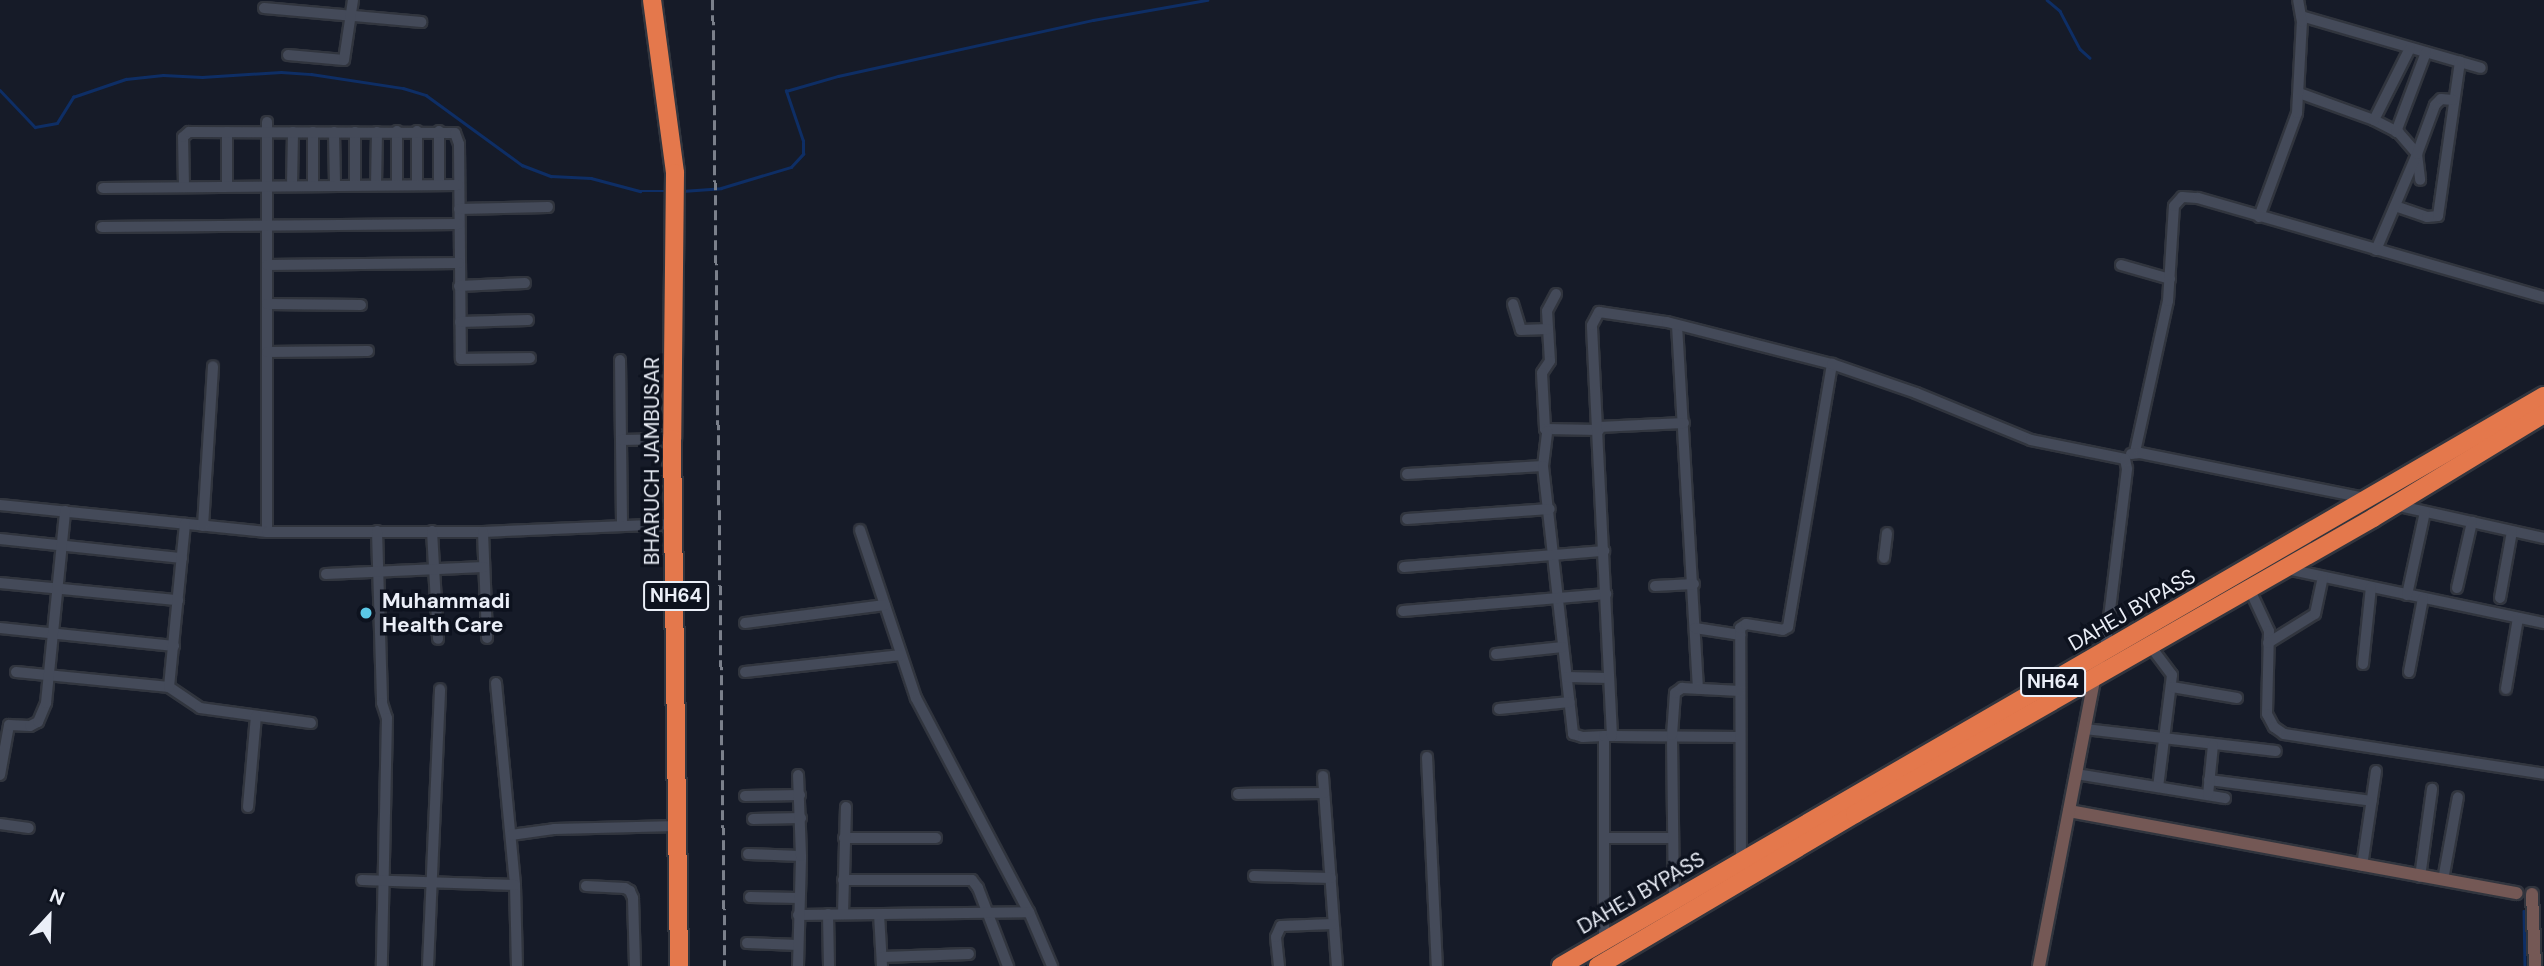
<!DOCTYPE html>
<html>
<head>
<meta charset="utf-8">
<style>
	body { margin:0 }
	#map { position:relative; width:2544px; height:966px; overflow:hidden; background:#161b28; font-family:"DM Sans",sans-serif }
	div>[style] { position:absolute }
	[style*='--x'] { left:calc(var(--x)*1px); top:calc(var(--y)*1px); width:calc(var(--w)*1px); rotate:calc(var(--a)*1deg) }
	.stream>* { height:2.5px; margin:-1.25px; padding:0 1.25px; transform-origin:1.25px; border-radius:1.25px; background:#0e2e65 }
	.roads { filter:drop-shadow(2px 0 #31353e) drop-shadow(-2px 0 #31353e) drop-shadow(0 2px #31353e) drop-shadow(0 -2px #31353e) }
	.street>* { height:10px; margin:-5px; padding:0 5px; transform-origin:5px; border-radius:5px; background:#444a59 }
	.secondary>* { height:12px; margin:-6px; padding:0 6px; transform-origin:6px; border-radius:6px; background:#745855 }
	.highway>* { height:18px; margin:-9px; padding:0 9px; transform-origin:9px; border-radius:9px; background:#e4784c }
	.rail>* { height:2.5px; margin-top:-1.25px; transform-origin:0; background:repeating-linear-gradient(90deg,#7b808b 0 10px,transparent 0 15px) }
	.dots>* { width:19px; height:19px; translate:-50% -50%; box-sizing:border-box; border:4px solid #0d121e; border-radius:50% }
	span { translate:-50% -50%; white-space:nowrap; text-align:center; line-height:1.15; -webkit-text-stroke:7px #0d121e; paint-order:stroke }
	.shield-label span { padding:2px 5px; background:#0d121e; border:2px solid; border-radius:5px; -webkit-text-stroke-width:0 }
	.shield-label { font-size:19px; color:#ebeff8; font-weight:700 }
	.street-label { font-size:21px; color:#ebeff8 }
	.poi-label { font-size:21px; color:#ebeff8; font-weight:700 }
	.left { translate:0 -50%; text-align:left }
	.north { position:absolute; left:14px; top:882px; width:70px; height:70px; -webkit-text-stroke:5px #0d121e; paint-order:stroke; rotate:22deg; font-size:19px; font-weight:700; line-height:28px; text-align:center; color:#ebeff8 }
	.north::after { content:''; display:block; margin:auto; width:24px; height:32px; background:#ebeff8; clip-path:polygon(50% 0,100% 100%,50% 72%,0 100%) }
</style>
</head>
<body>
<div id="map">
	<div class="stream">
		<div style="--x:2047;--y:0;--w:17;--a:40"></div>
		<div style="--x:2060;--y:11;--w:43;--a:62.2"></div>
		<div style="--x:2080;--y:49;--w:13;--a:42"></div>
		<div style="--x:0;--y:90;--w:51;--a:46.6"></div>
		<div style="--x:35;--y:127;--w:22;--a:-10"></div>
		<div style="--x:57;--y:123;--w:31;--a:-58"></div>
		<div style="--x:73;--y:97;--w:56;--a:-18.8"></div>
		<div style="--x:126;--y:79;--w:37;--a:-6"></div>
		<div style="--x:163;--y:75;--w:39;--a:3"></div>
		<div style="--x:202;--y:77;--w:79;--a:-3.6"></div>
		<div style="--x:281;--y:72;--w:30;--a:4"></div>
		<div style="--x:311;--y:74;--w:93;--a:8.7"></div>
		<div style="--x:403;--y:88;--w:24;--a:17"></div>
		<div style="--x:426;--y:95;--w:119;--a:36.1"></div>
		<div style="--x:522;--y:165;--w:31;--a:21"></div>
		<div style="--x:551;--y:176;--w:40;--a:2.9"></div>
		<div style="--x:591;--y:178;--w:51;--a:14.9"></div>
		<div style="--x:640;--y:191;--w:28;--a:0"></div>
		<div style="--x:682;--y:191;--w:39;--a:-4"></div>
		<div style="--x:721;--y:188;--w:73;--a:-16.7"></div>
		<div style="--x:791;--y:167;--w:18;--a:-47"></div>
		<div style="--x:803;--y:154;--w:13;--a:-90"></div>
		<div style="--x:803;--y:141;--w:53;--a:-108.8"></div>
		<div style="--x:786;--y:91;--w:54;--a:-16.1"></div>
		<div style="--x:838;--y:76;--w:261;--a:-12.4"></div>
		<div style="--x:1093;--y:20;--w:116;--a:-10"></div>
		<div style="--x:2524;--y:911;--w:55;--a:89"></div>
	</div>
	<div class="roads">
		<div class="street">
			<div style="--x:264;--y:8;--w:158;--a:5.1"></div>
			<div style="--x:2301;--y:16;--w:187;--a:16.1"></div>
			<div style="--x:288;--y:55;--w:56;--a:5.1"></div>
			<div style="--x:344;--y:60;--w:61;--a:-81.5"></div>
			<div style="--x:2299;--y:93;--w:80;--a:19.8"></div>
			<div style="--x:2374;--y:120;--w:28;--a:27"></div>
			<div style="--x:2399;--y:133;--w:28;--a:49"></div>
			<div style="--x:2417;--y:154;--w:26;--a:83"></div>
			<div style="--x:2374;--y:120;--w:80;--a:-63.4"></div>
			<div style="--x:267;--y:122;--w:410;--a:90"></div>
			<div style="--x:417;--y:131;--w:54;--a:90"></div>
			<div style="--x:439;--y:131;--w:54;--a:90"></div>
			<div style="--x:227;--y:132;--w:54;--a:90"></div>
			<div style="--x:313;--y:132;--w:53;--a:90"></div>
			<div style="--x:334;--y:132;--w:53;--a:88.9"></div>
			<div style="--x:355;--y:132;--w:53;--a:90"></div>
			<div style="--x:2396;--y:132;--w:85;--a:-69.4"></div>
			<div style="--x:292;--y:185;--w:53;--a:-88.9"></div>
			<div style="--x:376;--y:185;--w:53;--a:-88.9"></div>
			<div style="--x:397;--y:185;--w:54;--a:-90"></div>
			<div style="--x:184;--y:187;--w:50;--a:-91.1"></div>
			<div style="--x:183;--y:137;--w:8;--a:-40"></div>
			<div style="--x:189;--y:132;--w:266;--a:0.2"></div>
			<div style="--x:455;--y:133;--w:12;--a:70"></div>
			<div style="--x:459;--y:144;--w:215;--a:89.5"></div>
			<div style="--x:461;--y:359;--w:69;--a:-0.8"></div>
			<div style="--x:103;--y:188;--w:355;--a:-0.5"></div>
			<div style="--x:2395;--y:206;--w:34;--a:19"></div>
			<div style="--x:2427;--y:217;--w:11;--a:-5"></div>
			<div style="--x:2438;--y:216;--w:156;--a:-81.9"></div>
			<div style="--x:459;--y:209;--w:89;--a:-1.3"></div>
			<div style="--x:2259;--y:217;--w:111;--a:-69.9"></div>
			<div style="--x:2297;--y:113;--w:91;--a:-86.9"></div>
			<div style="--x:2302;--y:22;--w:22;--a:-100"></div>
			<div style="--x:102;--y:227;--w:357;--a:-0.5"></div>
			<div style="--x:2376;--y:250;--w:104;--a:-66.9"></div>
			<div style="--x:2417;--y:154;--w:52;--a:-69.8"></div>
			<div style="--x:2435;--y:105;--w:8;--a:-45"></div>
			<div style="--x:2441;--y:99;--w:12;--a:5"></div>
			<div style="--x:267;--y:265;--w:192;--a:-0.6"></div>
			<div style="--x:2121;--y:265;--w:51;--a:15.9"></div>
			<div style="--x:459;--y:286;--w:66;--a:-2.6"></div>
			<div style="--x:1556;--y:294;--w:19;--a:118"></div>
			<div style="--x:1547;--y:311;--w:50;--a:86.6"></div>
			<div style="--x:1550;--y:361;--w:14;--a:124"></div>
			<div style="--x:1542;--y:373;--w:56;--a:86.9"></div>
			<div style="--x:1545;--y:429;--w:54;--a:1.1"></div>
			<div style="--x:267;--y:304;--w:94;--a:0.6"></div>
			<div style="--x:1513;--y:304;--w:27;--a:73"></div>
			<div style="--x:1521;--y:330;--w:27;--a:-2"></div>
			<div style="--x:460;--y:322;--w:68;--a:-1.7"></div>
			<div style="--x:1677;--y:325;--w:364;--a:86.7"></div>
			<div style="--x:267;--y:352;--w:101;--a:-0.6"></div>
			<div style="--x:620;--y:360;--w:165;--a:89.3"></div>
			<div style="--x:1598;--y:427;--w:86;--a:-2.7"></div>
			<div style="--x:621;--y:440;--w:51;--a:-1.1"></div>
			<div style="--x:2135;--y:452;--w:155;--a:-77.7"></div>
			<div style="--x:2168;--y:301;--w:95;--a:-86.4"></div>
			<div style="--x:2174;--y:206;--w:12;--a:-48"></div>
			<div style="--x:2182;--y:197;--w:16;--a:4"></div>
			<div style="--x:2198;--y:198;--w:360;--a:16"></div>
			<div style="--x:2131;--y:454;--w:9;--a:-6"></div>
			<div style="--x:2140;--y:453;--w:230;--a:11.3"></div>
			<div style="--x:1543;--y:466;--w:35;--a:-83"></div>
			<div style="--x:1407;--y:474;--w:136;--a:-3.4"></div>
			<div style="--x:1543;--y:466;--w:270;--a:83.6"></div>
			<div style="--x:1573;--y:734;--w:10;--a:17"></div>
			<div style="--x:1583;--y:737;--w:21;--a:-3"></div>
			<div style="--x:0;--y:505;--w:268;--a:5.8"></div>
			<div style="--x:267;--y:532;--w:216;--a:0"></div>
			<div style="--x:483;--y:532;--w:191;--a:-2.4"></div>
			<div style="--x:2395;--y:505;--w:153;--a:12.5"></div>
			<div style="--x:1407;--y:519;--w:143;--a:-4"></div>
			<div style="--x:203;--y:526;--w:160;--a:-86.4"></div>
			<div style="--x:860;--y:530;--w:177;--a:71.6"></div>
			<div style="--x:916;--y:698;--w:242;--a:62.2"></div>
			<div style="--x:1029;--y:912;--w:59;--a:66.9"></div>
			<div style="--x:377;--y:531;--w:172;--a:88.3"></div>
			<div style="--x:382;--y:703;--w:16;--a:72"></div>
			<div style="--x:387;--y:718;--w:248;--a:91.2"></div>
			<div style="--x:432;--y:531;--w:108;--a:86.8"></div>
			<div style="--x:483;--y:532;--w:106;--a:87.8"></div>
			<div style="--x:0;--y:539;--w:183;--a:6"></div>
			<div style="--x:1884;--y:558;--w:25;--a:-83"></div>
			<div style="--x:1404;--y:567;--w:201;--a:-4.6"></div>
			<div style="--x:2287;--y:569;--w:263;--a:11.9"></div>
			<div style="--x:326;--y:574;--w:158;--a:-2.5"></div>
			<div style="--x:0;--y:583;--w:179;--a:5.5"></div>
			<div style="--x:1655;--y:586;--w:39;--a:-3"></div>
			<div style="--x:2457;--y:588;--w:68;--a:-77.2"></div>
			<div style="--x:2250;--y:590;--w:45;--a:65.1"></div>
			<div style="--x:2269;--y:631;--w:83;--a:91.4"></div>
			<div style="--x:2267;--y:714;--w:15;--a:62"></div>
			<div style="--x:2274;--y:727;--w:12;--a:35"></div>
			<div style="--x:2284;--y:734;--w:263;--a:8.7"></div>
			<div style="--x:2407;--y:595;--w:85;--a:-77.8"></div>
			<div style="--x:2500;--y:598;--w:68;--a:-79.8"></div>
			<div style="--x:1403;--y:611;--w:204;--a:-4.8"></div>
			<div style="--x:745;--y:623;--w:141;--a:-7.3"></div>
			<div style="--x:0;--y:628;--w:175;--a:5.9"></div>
			<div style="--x:1695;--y:628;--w:46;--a:8.8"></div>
			<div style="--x:2268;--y:643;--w:55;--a:-31.7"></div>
			<div style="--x:2315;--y:614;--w:38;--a:-78"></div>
			<div style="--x:2151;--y:647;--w:35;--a:53"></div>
			<div style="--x:2172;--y:675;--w:113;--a:97.1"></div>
			<div style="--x:1496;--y:654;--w:67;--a:-6"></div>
			<div style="--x:2363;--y:664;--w:77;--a:-84.1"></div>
			<div style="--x:16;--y:672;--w:154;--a:5.6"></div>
			<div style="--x:169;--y:687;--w:37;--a:34"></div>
			<div style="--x:200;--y:708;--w:112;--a:7.7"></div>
			<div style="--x:745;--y:672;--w:157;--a:-6.2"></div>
			<div style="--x:2409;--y:672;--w:75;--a:-79.3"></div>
			<div style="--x:1567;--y:677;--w:42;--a:1.4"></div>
			<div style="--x:496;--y:683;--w:203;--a:84.6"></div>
			<div style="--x:515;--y:885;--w:81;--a:88.6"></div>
			<div style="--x:169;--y:687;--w:164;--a:-84.4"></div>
			<div style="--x:2172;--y:687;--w:66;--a:9.6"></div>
			<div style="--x:2506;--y:689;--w:72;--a:-80.4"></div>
			<div style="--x:1499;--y:709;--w:71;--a:-5.6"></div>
			<div style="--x:2085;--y:729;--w:192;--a:6.6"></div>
			<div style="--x:1612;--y:736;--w:128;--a:0.4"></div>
			<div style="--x:1427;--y:757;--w:209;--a:87.3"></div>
			<div style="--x:2076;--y:774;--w:151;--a:9.2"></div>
			<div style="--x:0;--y:775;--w:51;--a:-79.8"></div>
			<div style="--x:9;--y:725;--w:21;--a:3"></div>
			<div style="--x:30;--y:726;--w:9;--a:-27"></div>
			<div style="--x:38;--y:722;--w:21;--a:-67"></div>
			<div style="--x:46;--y:703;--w:193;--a:-84.3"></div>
			<div style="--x:1323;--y:776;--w:191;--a:85.8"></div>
			<div style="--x:2209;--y:780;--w:164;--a:7.3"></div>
			<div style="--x:1238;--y:794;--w:86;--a:-0.7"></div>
			<div style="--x:2208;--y:795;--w:50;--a:-84.3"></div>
			<div style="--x:745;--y:796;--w:55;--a:-1"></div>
			<div style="--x:248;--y:807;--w:91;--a:-85"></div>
			<div style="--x:753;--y:819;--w:48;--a:-1.2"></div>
			<div style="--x:0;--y:824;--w:29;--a:8"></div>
			<div style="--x:511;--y:835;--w:43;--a:-7.9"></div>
			<div style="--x:554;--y:829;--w:124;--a:-1.4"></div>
			<div style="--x:844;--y:838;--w:92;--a:0"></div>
			<div style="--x:1604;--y:838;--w:69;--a:0"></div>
			<div style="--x:748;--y:854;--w:53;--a:2.2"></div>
			<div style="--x:1741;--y:862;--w:234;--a:-90.2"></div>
			<div style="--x:1740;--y:628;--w:7;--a:-34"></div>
			<div style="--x:1746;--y:624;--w:37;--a:9"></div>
			<div style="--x:1783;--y:630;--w:6;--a:-31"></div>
			<div style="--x:1788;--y:627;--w:267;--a:-80.5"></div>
			<div style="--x:2362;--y:866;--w:96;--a:-81.6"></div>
			<div style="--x:1254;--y:876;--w:77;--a:1.5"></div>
			<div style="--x:2420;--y:877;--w:89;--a:-82.2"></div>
			<div style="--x:362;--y:880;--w:153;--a:1.9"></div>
			<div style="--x:843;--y:880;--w:129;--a:0"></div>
			<div style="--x:972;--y:880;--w:10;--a:53"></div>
			<div style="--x:978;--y:888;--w:84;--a:69"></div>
			<div style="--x:2443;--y:880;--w:84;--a:-79.8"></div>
			<div style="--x:586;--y:886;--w:39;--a:3"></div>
			<div style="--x:625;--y:888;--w:6;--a:31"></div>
			<div style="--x:630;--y:891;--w:8;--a:67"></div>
			<div style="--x:633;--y:898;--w:68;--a:88.3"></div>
			<div style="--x:750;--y:897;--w:48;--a:1.2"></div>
			<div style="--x:1674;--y:901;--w:166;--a:-90.7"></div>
			<div style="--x:1672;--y:735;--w:42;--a:-85.9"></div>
			<div style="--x:1675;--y:693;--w:9;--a:-36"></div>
			<div style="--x:1682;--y:688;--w:58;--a:3"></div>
			<div style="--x:828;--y:914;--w:52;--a:88.9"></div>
			<div style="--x:843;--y:914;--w:107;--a:-88.4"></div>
			<div style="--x:879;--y:914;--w:52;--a:86.7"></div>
			<div style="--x:798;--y:915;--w:231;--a:-0.7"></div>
			<div style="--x:1604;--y:941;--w:205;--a:-90"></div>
			<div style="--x:1604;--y:736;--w:8;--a:0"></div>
			<div style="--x:1612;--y:736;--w:411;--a:-92.8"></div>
			<div style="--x:1592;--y:325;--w:15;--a:-62"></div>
			<div style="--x:1599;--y:312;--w:69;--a:8.4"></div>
			<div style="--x:1667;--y:322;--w:170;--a:14.3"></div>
			<div style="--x:1832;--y:364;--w:89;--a:19"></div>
			<div style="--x:1916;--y:393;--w:124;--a:22.2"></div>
			<div style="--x:2031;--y:440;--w:96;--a:11.4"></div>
			<div style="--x:2125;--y:459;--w:10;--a:79"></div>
			<div style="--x:2127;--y:469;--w:183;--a:96.9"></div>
			<div style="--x:747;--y:943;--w:51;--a:2.2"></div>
			<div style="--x:882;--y:957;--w:87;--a:-2"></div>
			<div style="--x:428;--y:966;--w:277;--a:-87.5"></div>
			<div style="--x:798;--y:966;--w:110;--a:-88.4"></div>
			<div style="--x:801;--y:856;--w:81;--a:-92.1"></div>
			<div style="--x:1279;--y:966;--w:29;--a:-96"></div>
			<div style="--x:1276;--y:937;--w:12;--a:-66"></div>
			<div style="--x:1281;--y:926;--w:52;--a:-2.2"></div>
		</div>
		<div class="secondary">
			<div style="--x:2069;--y:811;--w:455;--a:10.4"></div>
			<div style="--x:2532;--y:894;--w:72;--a:87.6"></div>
			<div style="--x:2039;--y:966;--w:317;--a:-79.1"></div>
		</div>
		<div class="highway">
			<div style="--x:652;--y:0;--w:175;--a:82.4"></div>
			<div style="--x:675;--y:173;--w:266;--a:90.6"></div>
			<div style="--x:672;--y:439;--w:527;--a:89.24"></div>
			<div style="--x:1561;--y:966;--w:1136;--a:-30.11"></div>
			<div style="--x:1598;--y:966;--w:299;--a:-30.6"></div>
			<div style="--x:1855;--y:814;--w:597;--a:-29.74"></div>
			<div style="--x:2373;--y:518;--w:200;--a:-31.3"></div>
		</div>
	</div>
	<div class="rail">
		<div style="--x:713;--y:0;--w:966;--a:89.29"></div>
	</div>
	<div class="dots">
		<div style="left:366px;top:613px;background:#5bc8e7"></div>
	</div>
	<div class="shield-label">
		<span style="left:676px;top:596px">NH64</span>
		<span style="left:2053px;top:682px">NH64</span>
	</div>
	<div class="street-label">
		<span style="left:652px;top:461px;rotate:-90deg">BHARUCH JAMBUSAR</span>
		<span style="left:2132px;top:610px;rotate:-30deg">DAHEJ BYPASS</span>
		<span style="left:1641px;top:893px;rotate:-30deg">DAHEJ BYPASS</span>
	</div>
	<div class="poi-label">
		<span class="left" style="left:382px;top:613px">Muhammadi<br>Health Care</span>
	</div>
	<div class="north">N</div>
</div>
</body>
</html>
